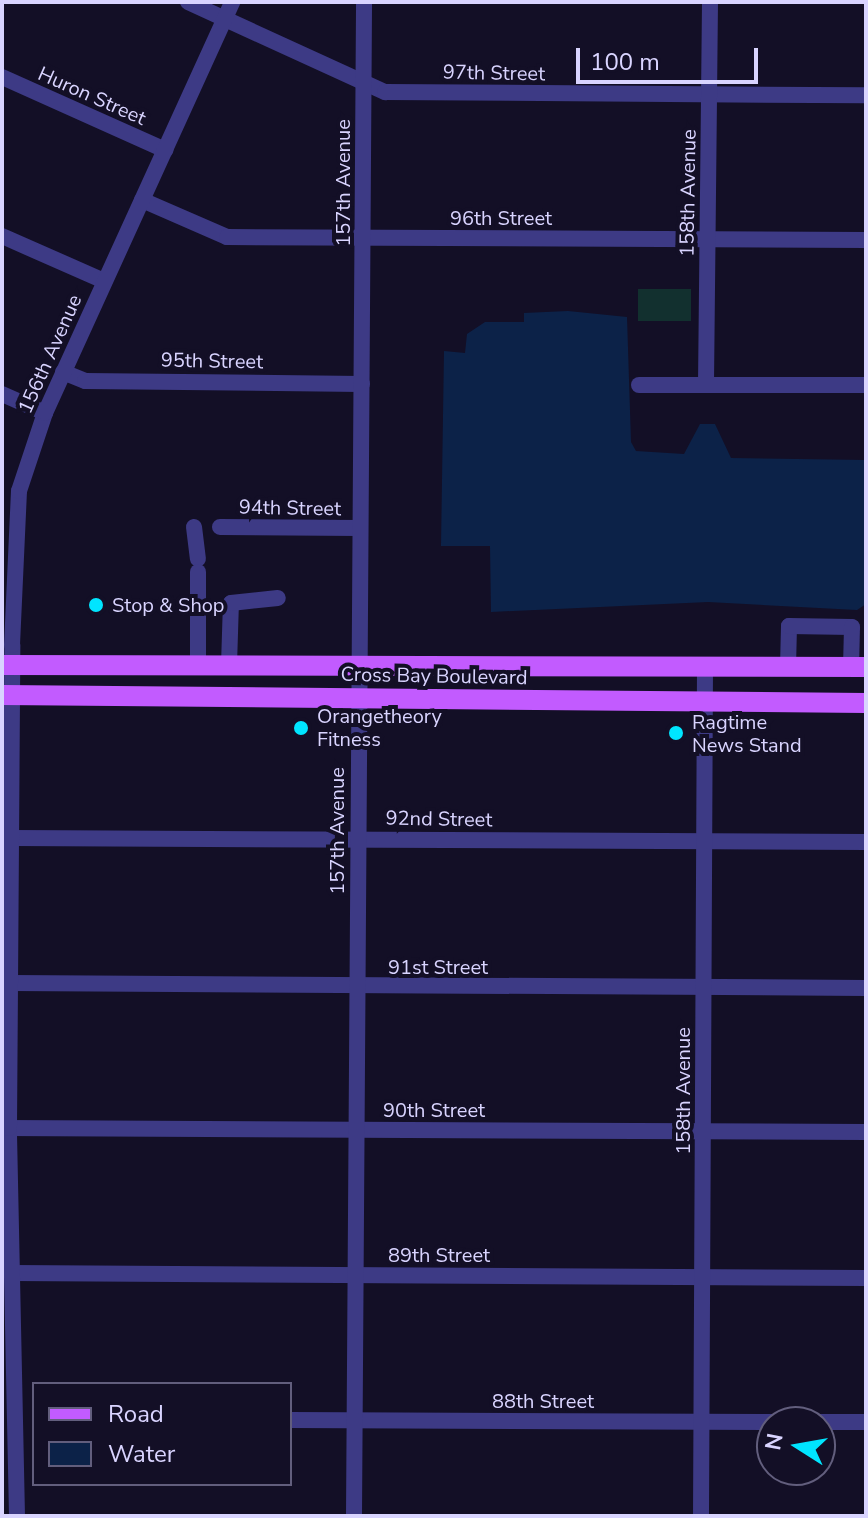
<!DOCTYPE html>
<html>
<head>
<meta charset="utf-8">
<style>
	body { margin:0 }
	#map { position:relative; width:868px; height:1518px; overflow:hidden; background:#130f26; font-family:"Nunito Sans",sans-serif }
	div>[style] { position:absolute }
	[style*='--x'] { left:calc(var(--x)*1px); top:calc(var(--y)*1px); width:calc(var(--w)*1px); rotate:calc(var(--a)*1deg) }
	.green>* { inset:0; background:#12302f; transform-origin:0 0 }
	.water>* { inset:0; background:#0c2248 }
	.minor>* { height:16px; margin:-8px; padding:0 8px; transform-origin:8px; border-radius:8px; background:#3d3a85 }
	.major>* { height:20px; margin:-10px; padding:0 10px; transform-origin:10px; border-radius:10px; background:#c25bff }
	.dots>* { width:22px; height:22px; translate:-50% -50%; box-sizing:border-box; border:4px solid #130f26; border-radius:50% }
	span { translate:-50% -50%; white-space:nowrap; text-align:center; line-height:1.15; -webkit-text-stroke:8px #130f26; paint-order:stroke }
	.street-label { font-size:20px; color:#d9d4ff }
	.poi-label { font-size:20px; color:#d9d4ff }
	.left { translate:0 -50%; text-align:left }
	.frame { position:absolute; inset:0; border:4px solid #d9d4ff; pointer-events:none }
	.legend { position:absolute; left:32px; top:1382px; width:260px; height:104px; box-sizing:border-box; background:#130f26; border:2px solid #625e7d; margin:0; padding:10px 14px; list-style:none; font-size:24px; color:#d9d4ff }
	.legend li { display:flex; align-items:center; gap:16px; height:40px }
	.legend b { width:40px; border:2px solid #625e7d }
	.north { position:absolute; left:756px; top:1406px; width:80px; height:80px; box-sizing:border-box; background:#130f26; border:2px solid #625e7d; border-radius:50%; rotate:281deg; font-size:22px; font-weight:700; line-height:32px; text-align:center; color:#d9d4ff }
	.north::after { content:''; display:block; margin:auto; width:28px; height:36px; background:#00e5ff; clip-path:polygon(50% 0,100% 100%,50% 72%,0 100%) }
	.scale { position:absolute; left:576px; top:48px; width:182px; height:36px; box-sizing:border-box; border:4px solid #d9d4ff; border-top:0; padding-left:10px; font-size:24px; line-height:28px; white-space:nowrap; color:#d9d4ff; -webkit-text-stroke:6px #130f26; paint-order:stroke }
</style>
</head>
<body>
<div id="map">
	<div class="green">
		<div style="left:638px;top:289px;width:53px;height:32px"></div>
	</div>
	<div class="water">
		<div style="clip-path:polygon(568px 311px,627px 317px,631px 442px,636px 451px,684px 454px,700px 424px,715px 424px,731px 458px,866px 460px,866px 604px,857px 610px,708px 602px,491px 612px,490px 546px,441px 546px,444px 351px,465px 353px,467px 334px,485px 322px,524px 322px,524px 313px)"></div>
	</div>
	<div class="minor">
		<div style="--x:188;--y:2;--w:217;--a:24.6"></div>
		<div style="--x:385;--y:92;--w:481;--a:0.4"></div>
		<div style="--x:2;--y:77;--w:179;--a:24.1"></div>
		<div style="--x:142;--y:200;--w:93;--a:23.5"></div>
		<div style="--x:227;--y:237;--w:639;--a:0.27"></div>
		<div style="--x:2;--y:236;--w:111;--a:23.8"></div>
		<div style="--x:63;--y:372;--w:24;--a:22"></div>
		<div style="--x:85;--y:381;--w:277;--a:0.6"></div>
		<div style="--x:706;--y:384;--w:382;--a:-89.4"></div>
		<div style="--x:639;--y:385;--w:227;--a:0"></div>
		<div style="--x:2;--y:394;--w:47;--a:23.8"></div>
		<div style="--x:194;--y:527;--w:32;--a:83"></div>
		<div style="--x:220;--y:527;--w:139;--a:0.4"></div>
		<div style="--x:198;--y:572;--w:93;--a:90"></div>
		<div style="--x:229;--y:665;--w:62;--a:-88.2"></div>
		<div style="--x:231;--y:603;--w:47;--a:-6.1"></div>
		<div style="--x:788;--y:667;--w:41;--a:-88.6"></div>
		<div style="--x:789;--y:626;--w:63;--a:0.9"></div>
		<div style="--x:852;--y:627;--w:40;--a:91.4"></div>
		<div style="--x:12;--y:838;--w:854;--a:0.27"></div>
		<div style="--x:10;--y:983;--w:856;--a:0.33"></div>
		<div style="--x:2;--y:1128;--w:864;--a:0.27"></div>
		<div style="--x:11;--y:1273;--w:855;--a:0.34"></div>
		<div style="--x:290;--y:1420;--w:506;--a:0.23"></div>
		<div style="--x:820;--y:1422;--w:46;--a:0"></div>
		<div style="--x:17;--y:1516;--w:388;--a:-91.2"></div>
		<div style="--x:9;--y:1128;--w:483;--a:-89.6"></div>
		<div style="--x:12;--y:645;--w:154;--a:-87.4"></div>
		<div style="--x:19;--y:491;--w:82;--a:-71.6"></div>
		<div style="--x:45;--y:413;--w:452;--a:-65.5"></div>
		<div style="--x:354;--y:1516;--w:1514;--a:-89.62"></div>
		<div style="--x:701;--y:1516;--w:850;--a:-89.73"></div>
	</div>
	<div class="major">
		<div style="--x:2;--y:665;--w:864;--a:0.13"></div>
		<div style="--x:2;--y:695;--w:864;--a:0.53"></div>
	</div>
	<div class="dots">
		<div style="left:96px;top:605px;background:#00e5ff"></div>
		<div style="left:301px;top:728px;background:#00e5ff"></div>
		<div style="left:676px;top:733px;background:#00e5ff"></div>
	</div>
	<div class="street-label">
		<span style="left:494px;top:73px;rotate:1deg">97th Street</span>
		<span style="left:92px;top:96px;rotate:24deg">Huron Street</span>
		<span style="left:343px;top:183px;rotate:-90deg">157th Avenue</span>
		<span style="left:688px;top:193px;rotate:-89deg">158th Avenue</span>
		<span style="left:501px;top:218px">96th Street</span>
		<span style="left:50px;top:354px;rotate:-66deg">156th Avenue</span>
		<span style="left:212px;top:361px;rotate:1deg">95th Street</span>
		<span style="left:290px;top:508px;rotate:1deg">94th Street</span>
		<span style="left:434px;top:676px;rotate:1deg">Cross Bay Boulevard</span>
		<span style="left:439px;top:819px;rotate:1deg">92nd Street</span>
		<span style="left:337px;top:831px;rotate:-90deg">157th Avenue</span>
		<span style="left:438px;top:967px">91st Street</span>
		<span style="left:683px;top:1091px;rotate:-90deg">158th Avenue</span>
		<span style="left:434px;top:1110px">90th Street</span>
		<span style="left:439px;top:1255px">89th Street</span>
		<span style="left:543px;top:1401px">88th Street</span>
	</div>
	<div class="poi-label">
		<span class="left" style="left:112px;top:605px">Stop &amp; Shop</span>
		<span class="left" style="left:317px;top:728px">Orangetheory<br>Fitness</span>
		<span class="left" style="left:692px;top:734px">Ragtime<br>News Stand</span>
	</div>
	<div class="frame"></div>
	<ul class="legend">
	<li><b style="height:10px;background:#c25bff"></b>Road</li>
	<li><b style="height:22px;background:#0c2248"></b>Water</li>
	</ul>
	<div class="north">N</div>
	<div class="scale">100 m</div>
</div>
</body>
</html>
